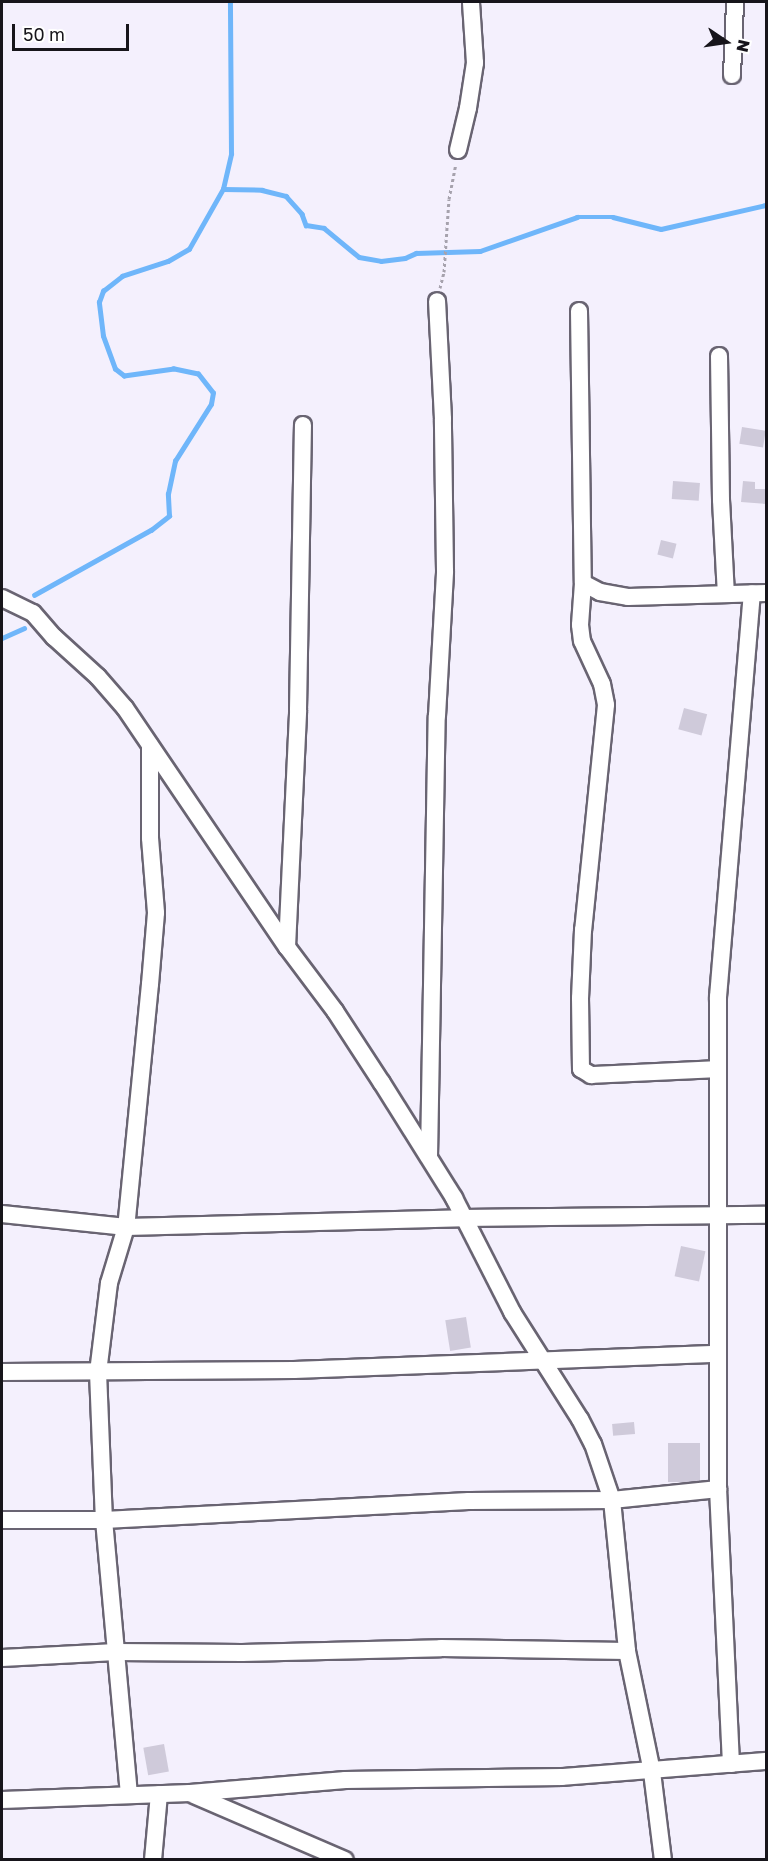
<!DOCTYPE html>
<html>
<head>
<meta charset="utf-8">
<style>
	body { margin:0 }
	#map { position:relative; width:768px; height:1861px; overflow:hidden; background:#f4f0fd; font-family:"Golos Text",sans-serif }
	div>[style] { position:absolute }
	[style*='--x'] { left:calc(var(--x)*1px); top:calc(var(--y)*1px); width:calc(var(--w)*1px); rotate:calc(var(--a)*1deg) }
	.stream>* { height:4.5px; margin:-2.25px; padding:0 2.25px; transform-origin:2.25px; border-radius:2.25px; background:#6fb6fa }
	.building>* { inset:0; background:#cfcada; transform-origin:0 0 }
	.path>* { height:3px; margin-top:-1.5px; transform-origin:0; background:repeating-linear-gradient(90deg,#a6a2ad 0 3px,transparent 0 6px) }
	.roads { filter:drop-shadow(2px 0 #696472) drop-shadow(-2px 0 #696472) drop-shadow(0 2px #696472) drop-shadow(0 -2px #696472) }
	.minor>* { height:16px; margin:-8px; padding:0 8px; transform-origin:8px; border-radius:8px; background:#fff }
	span { translate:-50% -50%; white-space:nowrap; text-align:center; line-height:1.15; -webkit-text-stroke:4.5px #fff; paint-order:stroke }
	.frame { position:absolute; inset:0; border:3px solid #17151b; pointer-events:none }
	.north { position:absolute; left:696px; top:12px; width:60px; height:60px; -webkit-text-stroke:4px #fff; paint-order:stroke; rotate:103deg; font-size:16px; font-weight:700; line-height:24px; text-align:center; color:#17151b }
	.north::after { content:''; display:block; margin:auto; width:21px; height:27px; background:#17151b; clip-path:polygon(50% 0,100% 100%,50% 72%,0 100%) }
	.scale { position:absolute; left:12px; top:24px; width:117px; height:27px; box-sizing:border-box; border:3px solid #17151b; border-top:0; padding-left:8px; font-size:18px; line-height:21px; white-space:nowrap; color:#17151b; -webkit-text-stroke:4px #fff; paint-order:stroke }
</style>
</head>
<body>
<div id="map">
	<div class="stream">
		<div style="--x:223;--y:189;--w:39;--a:1"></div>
		<div style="--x:262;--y:190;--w:25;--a:14"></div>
		<div style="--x:286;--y:196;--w:24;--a:48"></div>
		<div style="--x:302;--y:214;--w:12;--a:70"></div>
		<div style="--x:306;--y:225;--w:18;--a:9"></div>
		<div style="--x:324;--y:228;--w:45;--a:39.6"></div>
		<div style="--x:359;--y:257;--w:22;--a:10"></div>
		<div style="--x:381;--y:261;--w:24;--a:-7"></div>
		<div style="--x:405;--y:258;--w:12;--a:-24"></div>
		<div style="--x:416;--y:253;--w:64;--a:-1.8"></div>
		<div style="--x:480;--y:251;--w:103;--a:-19.3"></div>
		<div style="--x:577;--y:217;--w:36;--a:0"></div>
		<div style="--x:613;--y:217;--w:49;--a:14"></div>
		<div style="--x:661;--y:229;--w:108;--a:-12.9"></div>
		<div style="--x:34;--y:595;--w:134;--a:-29.1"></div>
		<div style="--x:151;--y:530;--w:23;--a:-38"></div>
		<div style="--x:169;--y:516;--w:22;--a:-93"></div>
		<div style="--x:168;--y:494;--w:34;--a:-78"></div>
		<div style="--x:175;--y:461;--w:67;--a:-57.7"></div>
		<div style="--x:211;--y:404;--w:11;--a:-80"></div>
		<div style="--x:213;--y:393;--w:24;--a:-128"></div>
		<div style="--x:198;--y:374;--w:25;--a:-168"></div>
		<div style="--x:174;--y:369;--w:50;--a:172"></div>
		<div style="--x:124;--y:376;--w:11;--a:-142"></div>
		<div style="--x:115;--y:369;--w:35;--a:-110"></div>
		<div style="--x:103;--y:336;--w:34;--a:-97"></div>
		<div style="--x:99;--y:302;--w:12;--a:-70"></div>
		<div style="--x:103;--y:291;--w:24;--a:-38"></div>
		<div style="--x:122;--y:276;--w:48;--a:-18.1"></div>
		<div style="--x:168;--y:261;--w:24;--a:-30"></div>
		<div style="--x:189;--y:249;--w:69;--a:-60.5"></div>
		<div style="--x:223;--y:189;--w:36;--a:-77"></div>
		<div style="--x:231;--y:154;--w:152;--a:-90.4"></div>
		<div style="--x:2;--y:638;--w:24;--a:-24"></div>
	</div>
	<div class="building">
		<div style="left:742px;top:427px;width:24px;height:17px;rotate:9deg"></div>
		<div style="left:673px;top:481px;width:27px;height:18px;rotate:4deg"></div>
		<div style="clip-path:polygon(743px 481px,755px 482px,755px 489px,766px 489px,766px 504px,741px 502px)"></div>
		<div style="left:661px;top:540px;width:16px;height:15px;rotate:14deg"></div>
		<div style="left:684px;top:708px;width:24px;height:22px;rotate:15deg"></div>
		<div style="left:681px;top:1246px;width:25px;height:31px;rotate:12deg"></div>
		<div style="left:466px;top:1317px;width:31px;height:21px;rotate:81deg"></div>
		<div style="left:634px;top:1422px;width:12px;height:22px;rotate:85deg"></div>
		<div style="left:668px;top:1443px;width:32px;height:39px"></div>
		<div style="left:164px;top:1744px;width:28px;height:21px;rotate:80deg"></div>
	</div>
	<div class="path">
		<div style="--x:440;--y:288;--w:16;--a:-76"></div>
		<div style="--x:444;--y:272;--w:73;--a:-86.1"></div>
		<div style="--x:449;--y:199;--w:36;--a:-79"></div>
	</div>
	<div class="roads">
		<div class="minor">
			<div style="--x:732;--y:75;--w:73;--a:-87.6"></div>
			<div style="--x:458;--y:150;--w:43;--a:-76.6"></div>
			<div style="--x:468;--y:108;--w:46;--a:-81.2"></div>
			<div style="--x:475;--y:63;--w:61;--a:-93.8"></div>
			<div style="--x:579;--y:311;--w:272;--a:89.2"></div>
			<div style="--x:583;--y:583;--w:42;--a:94.1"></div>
			<div style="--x:580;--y:625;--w:16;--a:83"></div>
			<div style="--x:582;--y:641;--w:47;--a:65.1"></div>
			<div style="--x:602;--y:684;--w:21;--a:79"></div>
			<div style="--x:606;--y:705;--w:226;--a:95.8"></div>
			<div style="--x:583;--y:930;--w:68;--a:92.5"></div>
			<div style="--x:580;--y:998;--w:71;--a:89.2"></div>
			<div style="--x:581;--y:1069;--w:12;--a:31"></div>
			<div style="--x:591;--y:1075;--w:126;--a:-2.7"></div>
			<div style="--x:719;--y:356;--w:144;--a:89.2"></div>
			<div style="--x:721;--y:500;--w:94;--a:87"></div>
			<div style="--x:583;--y:583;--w:19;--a:28"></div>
			<div style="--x:600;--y:592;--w:28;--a:10"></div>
			<div style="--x:628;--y:597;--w:138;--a:-1.7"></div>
			<div style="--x:2;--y:598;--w:34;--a:26"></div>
			<div style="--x:33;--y:613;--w:32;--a:49"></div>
			<div style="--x:54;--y:637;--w:59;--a:42.3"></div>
			<div style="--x:98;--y:677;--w:41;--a:48.9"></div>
			<div style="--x:125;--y:708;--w:289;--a:55.9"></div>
			<div style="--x:287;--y:947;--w:80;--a:53.1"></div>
			<div style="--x:335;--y:1011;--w:86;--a:56.9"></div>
			<div style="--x:382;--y:1083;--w:136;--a:57.9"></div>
			<div style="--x:454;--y:1198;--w:128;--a:63"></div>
			<div style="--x:512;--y:1312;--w:127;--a:57.6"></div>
			<div style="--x:580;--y:1419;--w:28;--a:63"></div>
			<div style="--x:593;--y:1444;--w:59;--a:71.3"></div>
			<div style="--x:612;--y:1500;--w:152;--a:84.3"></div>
			<div style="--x:627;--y:1651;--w:124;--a:78.3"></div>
			<div style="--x:652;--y:1772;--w:89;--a:82.9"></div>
			<div style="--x:150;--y:746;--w:92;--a:90"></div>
			<div style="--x:150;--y:838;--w:75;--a:85.4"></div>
			<div style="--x:156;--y:913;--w:71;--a:94.8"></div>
			<div style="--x:150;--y:984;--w:244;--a:95.6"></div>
			<div style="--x:126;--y:1227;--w:59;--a:106.9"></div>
			<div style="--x:109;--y:1283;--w:90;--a:97"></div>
			<div style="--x:98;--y:1372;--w:148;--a:87.7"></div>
			<div style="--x:104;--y:1520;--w:133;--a:84.8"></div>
			<div style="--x:116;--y:1652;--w:126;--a:0.5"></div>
			<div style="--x:242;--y:1653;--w:199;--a:-1.4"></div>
			<div style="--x:441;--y:1648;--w:186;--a:0.9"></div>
			<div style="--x:287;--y:947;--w:237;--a:-87.3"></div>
			<div style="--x:298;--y:710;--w:285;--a:-89"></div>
			<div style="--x:429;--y:1157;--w:441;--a:-89"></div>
			<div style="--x:437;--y:716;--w:145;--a:-86.8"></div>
			<div style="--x:445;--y:571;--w:152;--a:-90.8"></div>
			<div style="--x:443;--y:419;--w:118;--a:-92.9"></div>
			<div style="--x:2;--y:1214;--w:125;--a:6"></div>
			<div style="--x:126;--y:1227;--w:337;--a:-1.5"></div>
			<div style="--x:463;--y:1218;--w:303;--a:-0.6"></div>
			<div style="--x:2;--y:1372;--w:292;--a:-0.4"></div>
			<div style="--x:294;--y:1370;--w:424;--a:-2.2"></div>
			<div style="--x:2;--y:1520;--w:102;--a:0"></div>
			<div style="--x:104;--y:1520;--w:365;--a:-3"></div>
			<div style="--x:469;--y:1501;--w:143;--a:-0.4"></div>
			<div style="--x:612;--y:1500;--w:107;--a:-5.9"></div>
			<div style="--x:2;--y:1658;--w:114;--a:-3"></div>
			<div style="--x:116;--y:1652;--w:143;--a:84.8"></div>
			<div style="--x:731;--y:1764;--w:275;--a:-92.7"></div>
			<div style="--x:718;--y:1489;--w:492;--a:-90"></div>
			<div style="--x:718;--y:997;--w:405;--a:-85.2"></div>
			<div style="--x:194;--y:1795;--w:164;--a:23.3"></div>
			<div style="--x:2;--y:1800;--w:188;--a:-2.1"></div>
			<div style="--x:190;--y:1793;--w:156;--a:-4.8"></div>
			<div style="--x:345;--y:1780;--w:217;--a:-0.8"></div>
			<div style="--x:562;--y:1777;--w:205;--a:-4.5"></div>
			<div style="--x:153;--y:1860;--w:66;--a:-84.8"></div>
		</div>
	</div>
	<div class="frame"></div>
	<div class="north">N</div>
	<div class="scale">50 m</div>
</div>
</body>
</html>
